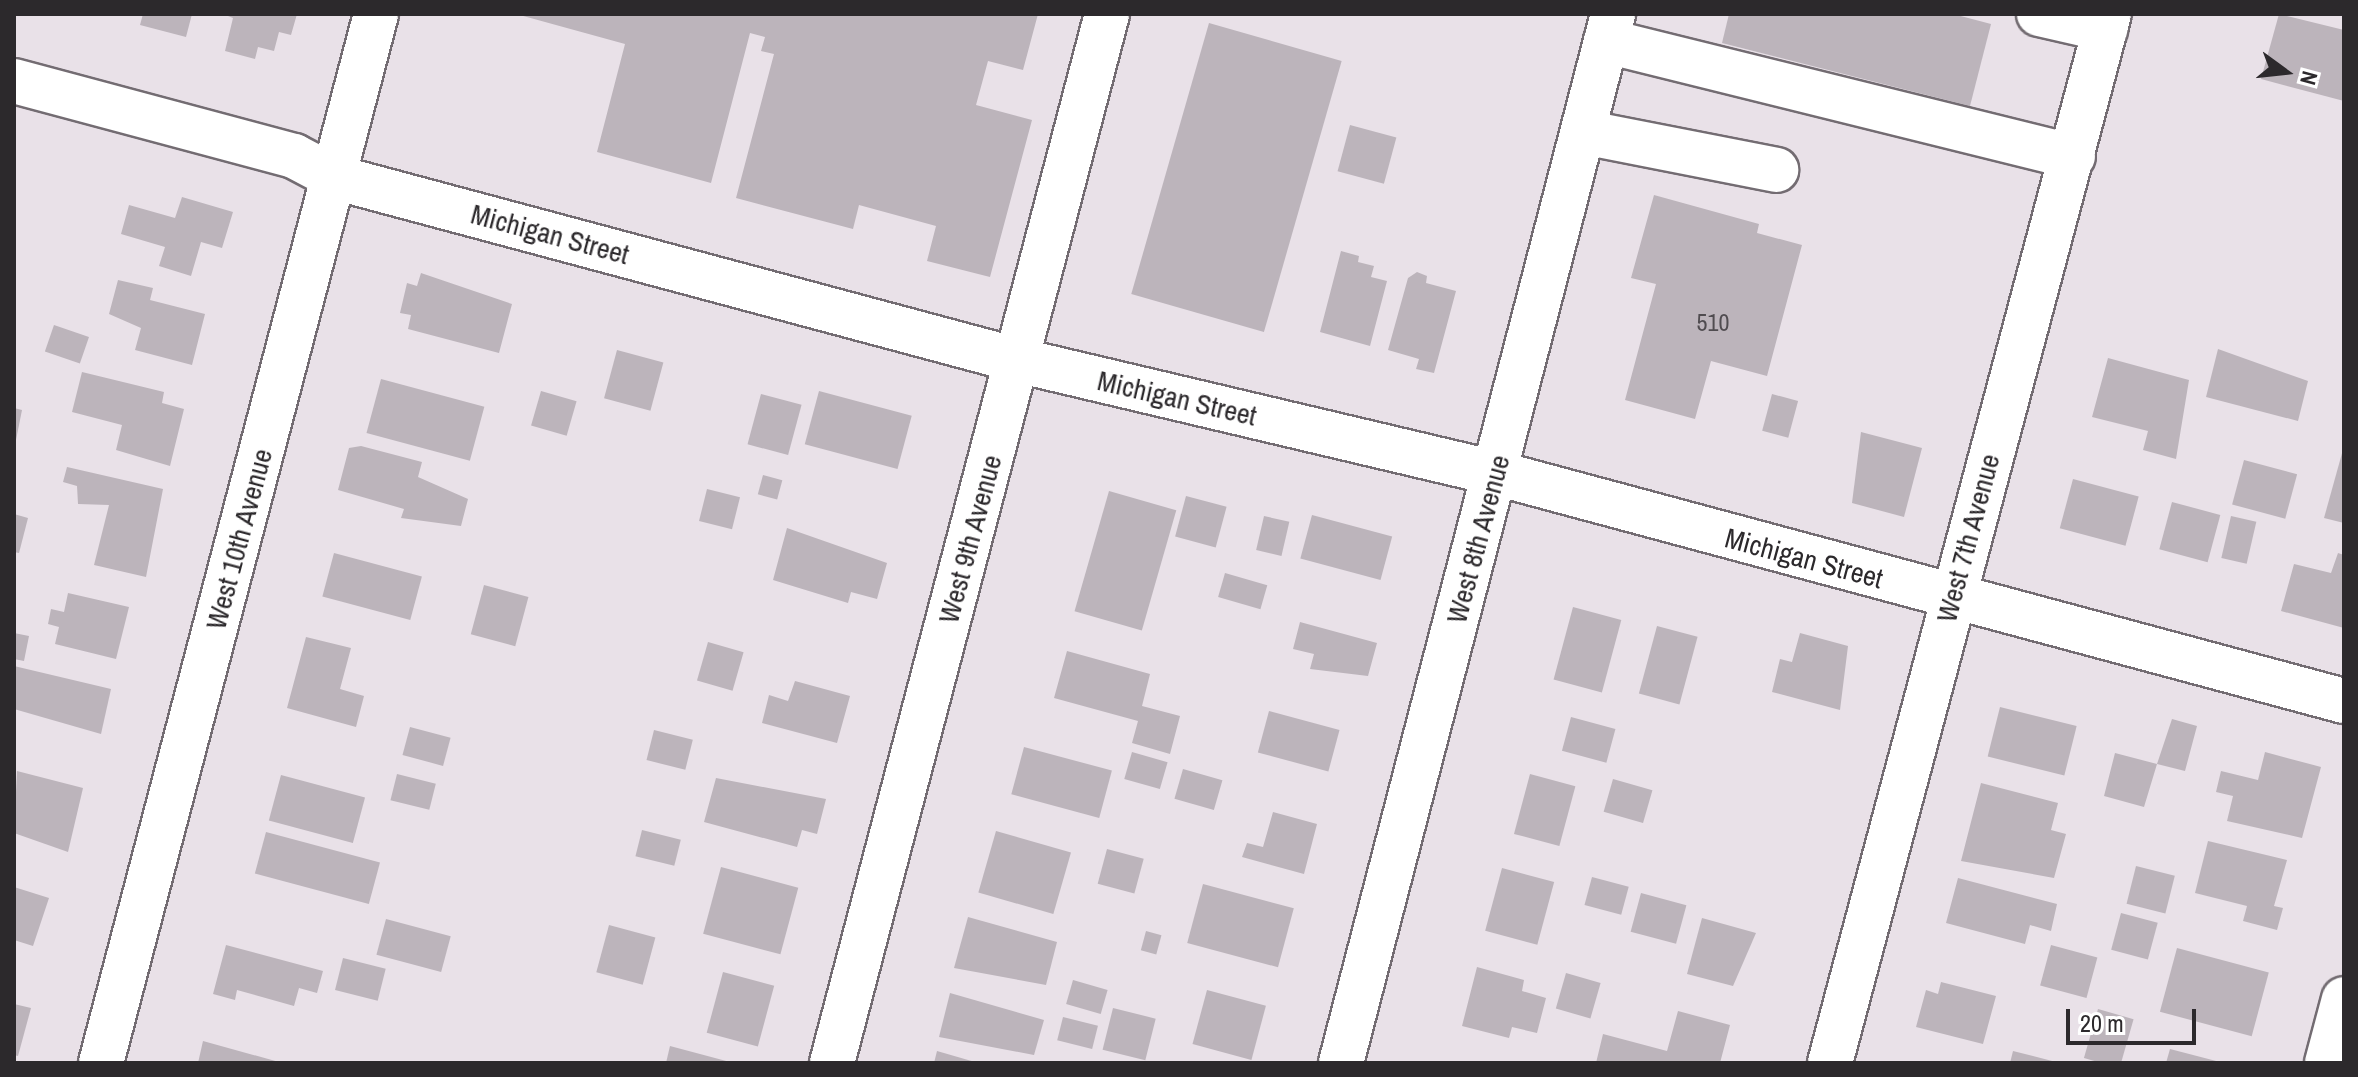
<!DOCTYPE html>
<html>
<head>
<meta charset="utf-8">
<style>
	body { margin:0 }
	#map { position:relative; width:2358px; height:1077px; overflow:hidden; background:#e9e1e8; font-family:"Archivo Narrow",sans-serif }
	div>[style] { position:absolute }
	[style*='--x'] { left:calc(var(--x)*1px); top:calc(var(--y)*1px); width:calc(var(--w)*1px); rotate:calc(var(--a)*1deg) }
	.building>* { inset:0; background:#bcb4bb; transform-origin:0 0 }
	.roads { filter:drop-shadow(2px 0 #736c72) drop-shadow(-2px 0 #736c72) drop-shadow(0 2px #736c72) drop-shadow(0 -2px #736c72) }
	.minor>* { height:44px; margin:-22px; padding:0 22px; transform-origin:22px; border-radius:22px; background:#fff }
	.major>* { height:44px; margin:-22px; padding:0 22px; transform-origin:22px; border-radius:22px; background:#fff }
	span { translate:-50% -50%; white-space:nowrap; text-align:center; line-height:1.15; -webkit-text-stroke:6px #fff; paint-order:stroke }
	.number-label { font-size:24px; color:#504c50 }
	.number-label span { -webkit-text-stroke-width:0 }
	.street-label { font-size:28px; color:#2c292c }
	.frame { position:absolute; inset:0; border:16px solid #2c292c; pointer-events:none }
	.north { position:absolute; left:2246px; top:32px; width:80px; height:80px; -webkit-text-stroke:6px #fff; paint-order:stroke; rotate:105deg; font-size:22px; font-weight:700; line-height:32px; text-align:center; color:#2c292c }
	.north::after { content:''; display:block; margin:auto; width:28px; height:36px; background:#2c292c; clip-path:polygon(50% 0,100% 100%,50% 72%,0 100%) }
	.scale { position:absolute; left:2066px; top:1009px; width:130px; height:36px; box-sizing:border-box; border:4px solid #2c292c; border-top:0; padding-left:10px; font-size:24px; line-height:28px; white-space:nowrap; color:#2c292c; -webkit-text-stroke:6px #fff; paint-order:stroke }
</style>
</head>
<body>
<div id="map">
	<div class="building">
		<div style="clip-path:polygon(143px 14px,192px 14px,186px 37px,140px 25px)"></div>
		<div style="clip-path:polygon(223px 14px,297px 14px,291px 35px,279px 32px,274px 51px,258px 47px,255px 59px,225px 51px,233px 18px)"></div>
		<div style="clip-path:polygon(516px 14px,1038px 14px,1023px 70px,988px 61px,976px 105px,1032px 120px,990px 277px,927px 261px,936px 226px,859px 205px,853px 229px,736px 198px,774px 54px,761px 51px,765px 37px,750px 33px,711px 183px,597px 152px,625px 44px)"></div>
		<div style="clip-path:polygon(1729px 14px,1953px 14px,1991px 24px,1970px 106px,1722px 43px)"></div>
		<div style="clip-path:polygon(2279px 14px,2344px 30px,2344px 101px,2261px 79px)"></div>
		<div style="left:1209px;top:23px;width:138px;height:282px;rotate:16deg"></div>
		<div style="left:1350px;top:125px;width:48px;height:48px;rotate:15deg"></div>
		<div style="clip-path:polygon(1654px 195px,1759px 224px,1757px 233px,1802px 245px,1767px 376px,1711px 361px,1695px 419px,1625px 400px,1656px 284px,1631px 278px)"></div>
		<div style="clip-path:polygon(182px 197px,233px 212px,222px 248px,201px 242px,191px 276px,159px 266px,165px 247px,121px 234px,129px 205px,175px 218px)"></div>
		<div style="clip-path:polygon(1341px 251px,1359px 256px,1358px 262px,1374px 266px,1371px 277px,1387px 281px,1370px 346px,1320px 332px)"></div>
		<div style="clip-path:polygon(1417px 272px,1427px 276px,1426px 283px,1456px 291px,1434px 373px,1416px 369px,1419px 359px,1388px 350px,1408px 278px)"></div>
		<div style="clip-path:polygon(421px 273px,512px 304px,499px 353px,408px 329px,411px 315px,400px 313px,407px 283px,417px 286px)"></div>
		<div style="clip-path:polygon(118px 280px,153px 288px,150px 300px,205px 314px,192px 365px,135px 350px,141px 328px,109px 314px)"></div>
		<div style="left:54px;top:325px;width:37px;height:28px;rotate:19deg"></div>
		<div style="clip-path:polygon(2218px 349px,2308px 381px,2298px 421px,2206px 397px)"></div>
		<div style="left:617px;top:350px;width:48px;height:50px;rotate:15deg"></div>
		<div style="clip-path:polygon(2108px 358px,2189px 380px,2176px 459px,2143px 450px,2148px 431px,2092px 417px)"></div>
		<div style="clip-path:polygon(82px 372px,164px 392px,162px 403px,184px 409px,170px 466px,116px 450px,122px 425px,72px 412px)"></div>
		<div style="left:381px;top:379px;width:107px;height:56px;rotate:15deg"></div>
		<div style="left:541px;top:391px;width:37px;height:36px;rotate:16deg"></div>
		<div style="left:819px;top:391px;width:96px;height:55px;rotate:15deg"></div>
		<div style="left:761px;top:394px;width:42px;height:52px;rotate:15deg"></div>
		<div style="left:1772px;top:394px;width:27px;height:38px;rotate:15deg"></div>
		<div style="clip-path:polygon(14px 408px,22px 410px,15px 445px,14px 444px)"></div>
		<div style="clip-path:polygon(1861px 432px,1922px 448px,1904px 517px,1852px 503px)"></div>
		<div style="clip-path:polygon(361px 446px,422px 462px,418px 477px,468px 499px,461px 526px,401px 518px,404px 509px,338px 490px,349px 448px)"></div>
		<div style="clip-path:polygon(2344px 446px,2344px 523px,2324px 518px)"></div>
		<div style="left:2244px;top:460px;width:55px;height:46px;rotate:15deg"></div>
		<div style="clip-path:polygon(67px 467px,163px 489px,146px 577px,94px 565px,109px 505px,78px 504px,77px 486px,63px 482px)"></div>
		<div style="left:763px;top:475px;width:20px;height:20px;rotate:15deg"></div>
		<div style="left:2073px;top:479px;width:68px;height:51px;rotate:15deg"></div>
		<div style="left:707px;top:489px;width:34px;height:33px;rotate:14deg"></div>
		<div style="left:1109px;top:491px;width:70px;height:125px;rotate:16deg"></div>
		<div style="left:1186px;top:496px;width:42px;height:42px;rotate:15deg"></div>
		<div style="left:2172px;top:502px;width:50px;height:49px;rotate:15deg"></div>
		<div style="clip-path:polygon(14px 514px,28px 518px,19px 553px,14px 552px)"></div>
		<div style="left:1312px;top:515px;width:83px;height:45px;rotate:15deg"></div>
		<div style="left:1264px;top:516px;width:26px;height:35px;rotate:13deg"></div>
		<div style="left:2231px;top:516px;width:26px;height:43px;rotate:13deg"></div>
		<div style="clip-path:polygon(787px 528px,887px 563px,877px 599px,851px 592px,848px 603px,773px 580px)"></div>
		<div style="left:334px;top:553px;width:91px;height:45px;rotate:15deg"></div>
		<div style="clip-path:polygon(2338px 553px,2344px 555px,2344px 628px,2281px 611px,2294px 564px,2331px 573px)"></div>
		<div style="left:1225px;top:573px;width:44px;height:25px;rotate:16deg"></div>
		<div style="left:484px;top:585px;width:46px;height:51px;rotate:15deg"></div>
		<div style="clip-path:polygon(68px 593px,129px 607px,116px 659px,55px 644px,59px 627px,48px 624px,51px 609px,64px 612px)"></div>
		<div style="left:1573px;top:607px;width:50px;height:75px;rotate:15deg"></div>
		<div style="clip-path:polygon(1300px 622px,1377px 643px,1368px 676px,1310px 669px,1314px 654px,1293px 649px)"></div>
		<div style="left:1657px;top:626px;width:42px;height:70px;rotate:15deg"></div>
		<div style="clip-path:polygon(14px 633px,29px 636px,24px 661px,14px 659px)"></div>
		<div style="clip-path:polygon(1800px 633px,1848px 646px,1840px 710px,1772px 692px,1780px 659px,1792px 662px)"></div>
		<div style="clip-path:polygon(306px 637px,351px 648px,340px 689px,364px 696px,356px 727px,287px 708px)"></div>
		<div style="left:708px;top:642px;width:37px;height:40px;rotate:16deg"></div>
		<div style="clip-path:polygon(1067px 651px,1150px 674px,1142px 706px,1180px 716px,1170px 754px,1132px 743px,1138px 721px,1054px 698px)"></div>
		<div style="clip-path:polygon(14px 666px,111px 689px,101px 734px,14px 709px)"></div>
		<div style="clip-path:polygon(795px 681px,850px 696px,837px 743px,762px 723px,769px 695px,788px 701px)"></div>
		<div style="left:2000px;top:707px;width:79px;height:51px;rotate:14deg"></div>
		<div style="left:1269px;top:711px;width:73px;height:43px;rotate:15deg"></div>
		<div style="left:1571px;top:717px;width:46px;height:35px;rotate:15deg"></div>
		<div style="clip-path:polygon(2172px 719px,2197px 726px,2185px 771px,2157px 764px,2144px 807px,2104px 796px,2115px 753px,2157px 764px)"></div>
		<div style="left:410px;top:727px;width:42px;height:29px;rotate:15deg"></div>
		<div style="left:654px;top:730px;width:40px;height:31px;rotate:14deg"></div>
		<div style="left:1024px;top:747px;width:91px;height:49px;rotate:15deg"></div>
		<div style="left:1132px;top:752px;width:37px;height:28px;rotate:16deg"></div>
		<div style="clip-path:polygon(2265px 752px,2321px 767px,2302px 838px,2227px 821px,2233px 796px,2216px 792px,2221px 771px,2258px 780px)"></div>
		<div style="left:1183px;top:769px;width:41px;height:31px;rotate:16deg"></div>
		<div style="clip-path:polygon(17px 771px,83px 788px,68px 852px,14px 833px)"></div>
		<div style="left:397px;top:774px;width:40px;height:27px;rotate:14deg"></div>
		<div style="left:1530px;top:774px;width:47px;height:62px;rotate:15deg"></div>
		<div style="left:281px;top:775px;width:87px;height:47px;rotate:15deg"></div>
		<div style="clip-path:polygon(716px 778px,826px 799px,817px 834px,802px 830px,797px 847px,704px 822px)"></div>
		<div style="left:1613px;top:779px;width:41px;height:34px;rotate:16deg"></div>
		<div style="clip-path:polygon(1981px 783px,2058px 803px,2051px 830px,2066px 834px,2054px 878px,1961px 861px)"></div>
		<div style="clip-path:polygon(1273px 812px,1317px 824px,1304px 874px,1242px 857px,1247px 843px,1263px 847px)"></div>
		<div style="left:642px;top:830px;width:40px;height:27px;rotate:14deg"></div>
		<div style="left:996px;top:831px;width:78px;height:64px;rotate:16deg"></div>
		<div style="left:266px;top:832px;width:118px;height:43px;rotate:15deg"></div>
		<div style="clip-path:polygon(2208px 841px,2287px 860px,2274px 906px,2283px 908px,2277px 930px,2243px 921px,2247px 906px,2195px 893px)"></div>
		<div style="left:1107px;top:849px;width:38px;height:36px;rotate:15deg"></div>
		<div style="left:2136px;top:866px;width:40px;height:39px;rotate:14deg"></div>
		<div style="left:721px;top:867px;width:80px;height:69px;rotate:15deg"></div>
		<div style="left:1502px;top:868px;width:54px;height:65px;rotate:15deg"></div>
		<div style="left:1592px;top:877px;width:38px;height:29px;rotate:15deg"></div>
		<div style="clip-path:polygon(1958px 878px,2057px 904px,2051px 931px,2030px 925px,2025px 944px,1946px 923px)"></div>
		<div style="left:1203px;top:884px;width:94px;height:61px;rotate:15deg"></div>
		<div style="clip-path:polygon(14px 887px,49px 898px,33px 946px,14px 940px)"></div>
		<div style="left:1641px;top:893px;width:47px;height:40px;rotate:15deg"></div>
		<div style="left:2121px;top:913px;width:38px;height:38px;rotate:15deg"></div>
		<div style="clip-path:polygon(968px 917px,1057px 942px,1046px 985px,954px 968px)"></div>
		<div style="clip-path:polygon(1702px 918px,1756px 933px,1733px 986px,1687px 974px)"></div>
		<div style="left:386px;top:919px;width:67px;height:37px;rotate:15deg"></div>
		<div style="left:609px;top:925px;width:48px;height:49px;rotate:15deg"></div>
		<div style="left:1146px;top:931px;width:16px;height:20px;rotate:15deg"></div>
		<div style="clip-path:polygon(226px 945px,323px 971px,317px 993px,299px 988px,294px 1006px,237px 990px,235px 1000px,213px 994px)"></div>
		<div style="left:2051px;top:945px;width:48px;height:42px;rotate:15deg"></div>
		<div style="left:2177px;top:948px;width:95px;height:66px;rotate:15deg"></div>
		<div style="left:343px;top:958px;width:44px;height:33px;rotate:14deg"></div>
		<div style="clip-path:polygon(1477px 967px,1524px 980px,1522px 991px,1546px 998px,1537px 1033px,1512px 1027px,1509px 1038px,1462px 1026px)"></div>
		<div style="left:723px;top:972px;width:53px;height:63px;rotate:15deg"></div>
		<div style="left:1566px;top:973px;width:36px;height:37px;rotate:16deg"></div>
		<div style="left:1073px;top:980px;width:36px;height:25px;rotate:16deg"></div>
		<div style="clip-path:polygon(1941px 982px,1996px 996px,1983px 1044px,1916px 1027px,1926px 990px,1938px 994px)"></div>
		<div style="left:1207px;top:990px;width:61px;height:56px;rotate:15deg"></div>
		<div style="clip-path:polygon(950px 993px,1044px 1020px,1034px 1055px,939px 1037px)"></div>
		<div style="clip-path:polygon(14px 1004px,31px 1008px,18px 1056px,14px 1055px)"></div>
		<div style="left:1113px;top:1008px;width:44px;height:43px;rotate:14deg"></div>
		<div style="left:2098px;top:1009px;width:37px;height:51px;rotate:16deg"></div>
		<div style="clip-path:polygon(1678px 1011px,1730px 1025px,1720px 1063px,1596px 1063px,1603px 1034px,1667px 1051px)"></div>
		<div style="left:1063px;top:1017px;width:36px;height:24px;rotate:14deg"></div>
		<div style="clip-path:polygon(203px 1041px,279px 1062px,279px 1063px,198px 1063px)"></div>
		<div style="clip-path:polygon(670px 1046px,730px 1062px,730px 1063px,666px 1063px)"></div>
		<div style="clip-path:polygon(2170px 1049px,2220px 1062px,2220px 1063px,2166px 1063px)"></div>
		<div style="clip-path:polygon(937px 1051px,975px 1062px,975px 1063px,934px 1063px)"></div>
		<div style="clip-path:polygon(2013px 1051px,2056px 1062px,2056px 1063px,2010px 1063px)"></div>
	</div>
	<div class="roads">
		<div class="minor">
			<div style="--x:2039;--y:14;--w:68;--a:12.8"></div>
			<div style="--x:1606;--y:41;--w:481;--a:13.9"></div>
			<div style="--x:14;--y:81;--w:290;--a:15"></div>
			<div style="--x:294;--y:156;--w:45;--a:27.7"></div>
			<div style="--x:334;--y:177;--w:707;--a:15"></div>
			<div style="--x:1017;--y:360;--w:492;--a:13.3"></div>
			<div style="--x:1496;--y:473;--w:878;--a:15.05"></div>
			<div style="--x:1583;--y:132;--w:197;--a:11.1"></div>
			<div style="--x:101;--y:1063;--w:1084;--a:-75.31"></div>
			<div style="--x:1341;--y:1063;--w:1084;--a:-75.46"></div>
			<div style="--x:1830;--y:1063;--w:1085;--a:-75.11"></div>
			<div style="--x:2327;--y:1063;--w:66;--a:-75.1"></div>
		</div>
		<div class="major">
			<div style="--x:832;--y:1063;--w:1084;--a:-75.31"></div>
		</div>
	</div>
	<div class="number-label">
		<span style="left:1713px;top:323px">510</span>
	</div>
	<div class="street-label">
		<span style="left:550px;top:234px;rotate:15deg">Michigan Street</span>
		<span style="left:1177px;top:398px;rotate:13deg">Michigan Street</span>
		<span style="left:1968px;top:538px;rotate:-75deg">West 7th Avenue</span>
		<span style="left:239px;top:539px;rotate:-75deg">West 10th Avenue</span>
		<span style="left:970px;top:539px;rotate:-75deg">West 9th Avenue</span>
		<span style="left:1478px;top:539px;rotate:-75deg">West 8th Avenue</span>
		<span style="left:1804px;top:558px;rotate:15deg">Michigan Street</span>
	</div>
	<div class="frame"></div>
	<div class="north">N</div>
	<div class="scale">20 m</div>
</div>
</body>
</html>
